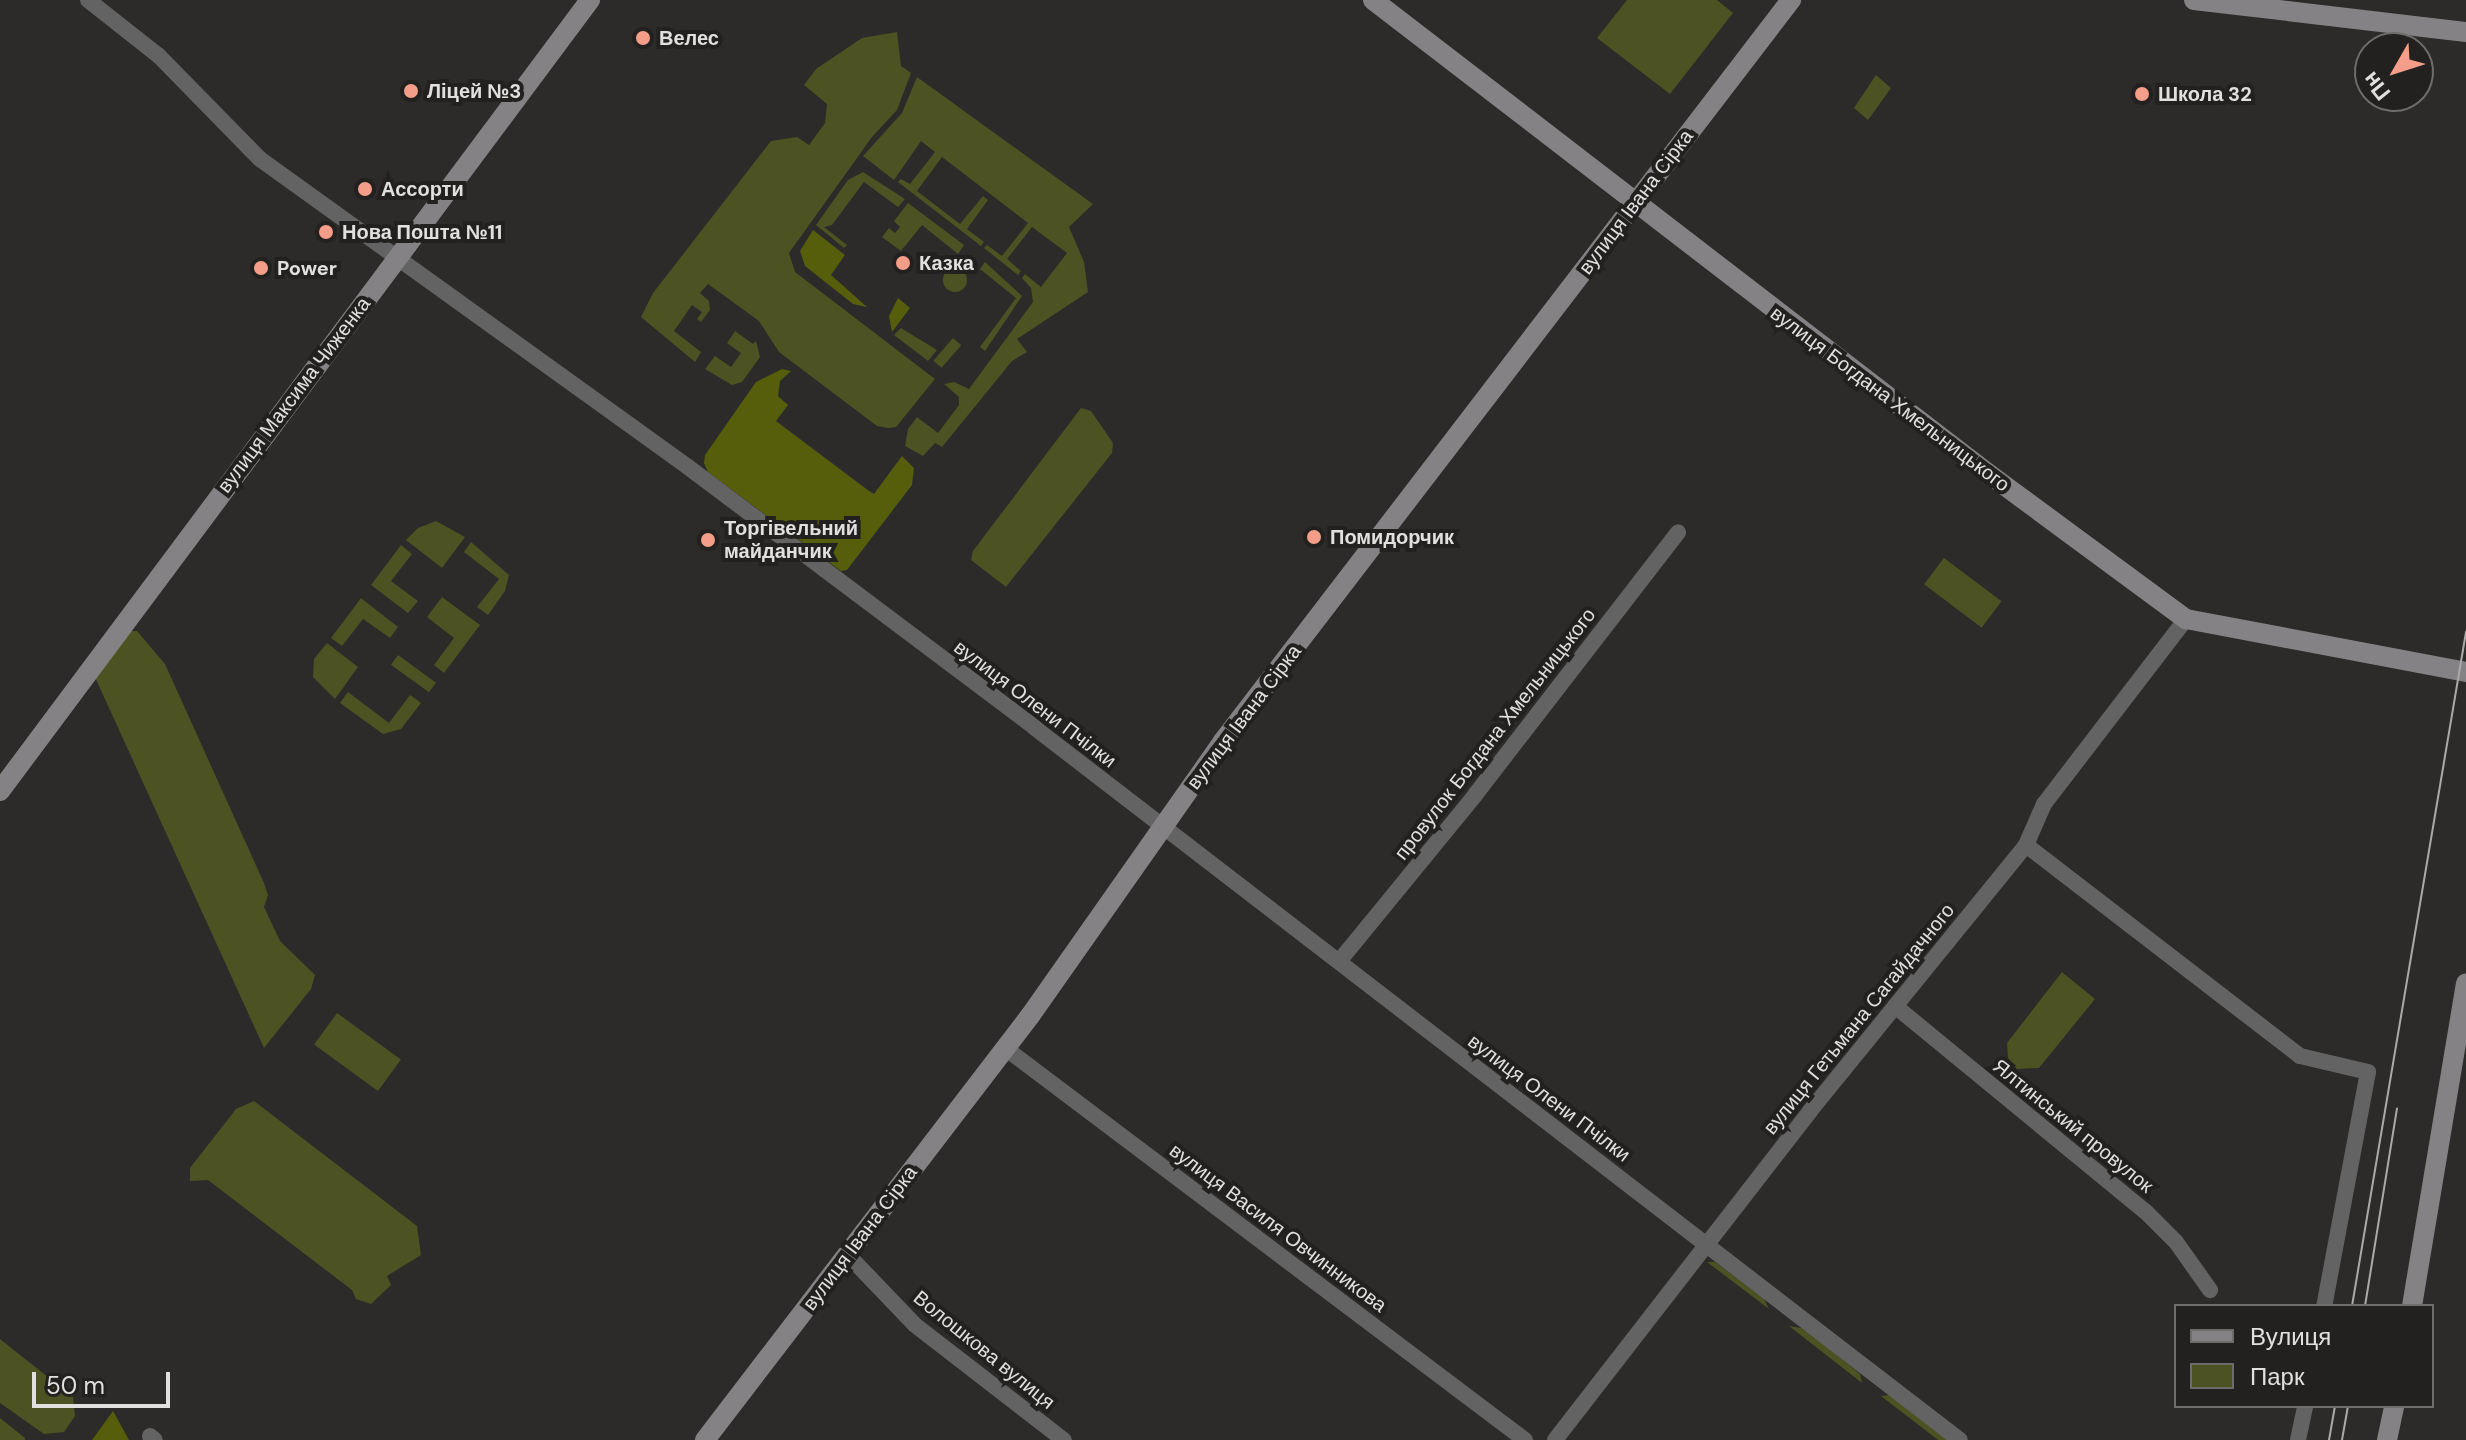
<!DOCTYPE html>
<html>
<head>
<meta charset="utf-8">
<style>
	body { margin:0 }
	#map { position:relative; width:2466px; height:1440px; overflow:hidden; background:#2c2b29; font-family:"DM Sans",sans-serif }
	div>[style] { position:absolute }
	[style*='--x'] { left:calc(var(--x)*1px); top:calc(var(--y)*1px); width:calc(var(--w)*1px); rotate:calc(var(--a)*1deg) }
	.green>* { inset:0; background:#4c5221; transform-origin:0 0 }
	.round { border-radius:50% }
	.forest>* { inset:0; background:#565e0c }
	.street>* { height:16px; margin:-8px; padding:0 8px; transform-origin:8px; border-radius:8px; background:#646364 }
	.secondary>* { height:20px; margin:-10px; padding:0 10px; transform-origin:10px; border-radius:10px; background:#848284 }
	.tram>* { height:2px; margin:-1px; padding:0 1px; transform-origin:1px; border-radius:1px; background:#abaaa9 }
	.dots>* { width:22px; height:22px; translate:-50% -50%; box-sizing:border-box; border:4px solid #23211f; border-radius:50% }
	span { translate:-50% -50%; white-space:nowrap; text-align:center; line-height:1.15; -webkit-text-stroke:8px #23211f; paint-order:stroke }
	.poi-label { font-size:20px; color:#e1e0df; font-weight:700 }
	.left { translate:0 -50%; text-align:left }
	.street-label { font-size:20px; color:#e1e0df }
	.legend { position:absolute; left:2174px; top:1304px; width:260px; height:104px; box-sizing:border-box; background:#23211f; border:2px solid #6f6d6c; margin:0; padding:10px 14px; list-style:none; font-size:24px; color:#e1e0df }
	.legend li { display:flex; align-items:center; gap:16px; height:40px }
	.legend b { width:40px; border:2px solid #6f6d6c }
	.north { position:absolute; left:2354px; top:32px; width:80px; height:80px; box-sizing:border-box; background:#23211f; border:2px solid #6f6d6c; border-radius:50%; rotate:231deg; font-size:22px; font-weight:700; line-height:32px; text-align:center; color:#e1e0df }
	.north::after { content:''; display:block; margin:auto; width:28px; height:36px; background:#f49e8a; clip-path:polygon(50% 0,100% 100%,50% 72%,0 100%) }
	.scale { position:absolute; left:32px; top:1372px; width:138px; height:36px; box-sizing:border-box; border:4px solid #e1e0df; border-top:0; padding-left:10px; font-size:24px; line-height:28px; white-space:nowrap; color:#e1e0df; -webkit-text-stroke:6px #23211f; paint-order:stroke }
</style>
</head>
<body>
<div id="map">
	<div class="green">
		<div style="clip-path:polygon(1627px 0,1717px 0,1733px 13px,1670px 94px,1597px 38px)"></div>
		<div style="clip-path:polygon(897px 32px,901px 66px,911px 73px,897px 110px,872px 137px,789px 253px,795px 272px,935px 379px,896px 427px,888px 428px,877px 426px,779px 352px,759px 321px,708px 284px,700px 293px,709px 301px,710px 310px,701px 322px,697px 319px,702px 312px,692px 305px,674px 331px,701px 352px,695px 362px,641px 317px,653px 293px,771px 141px,797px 137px,809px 145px,825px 123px,827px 104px,804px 85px,816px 69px,862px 38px)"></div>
		<div style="clip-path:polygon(1876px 75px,1891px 88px,1868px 120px,1854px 108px)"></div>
		<div style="clip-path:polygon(917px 77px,1093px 204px,1069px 227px,1084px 262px,1088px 292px,1017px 339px,1027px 352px,1012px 361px,942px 447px,935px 443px,923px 456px,905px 446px,908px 429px,917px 417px,938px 433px,959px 405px,959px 397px,944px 384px,954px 382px,969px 389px,1033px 302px,1031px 288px,1022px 278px,1025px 274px,1041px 287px,1067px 253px,1032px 227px,1007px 259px,1021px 271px,1018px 275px,984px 248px,987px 245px,1002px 256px,1028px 223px,942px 157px,917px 191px,960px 224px,983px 196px,988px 200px,967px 229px,984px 242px,981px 246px,898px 182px,901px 179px,910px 184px,935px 152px,921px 141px,894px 180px,863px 156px,902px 113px)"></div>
		<div style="clip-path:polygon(863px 172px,905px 199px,898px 207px,864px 182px,832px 225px,824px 227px,847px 245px,844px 248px,816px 225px,848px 180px)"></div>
		<div style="clip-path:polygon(908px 203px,964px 245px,958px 254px,922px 225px,901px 251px,882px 237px,889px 228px,895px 233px,900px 227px,894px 221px)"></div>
		<div style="clip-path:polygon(985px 262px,1022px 296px,985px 351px,980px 347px,1016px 298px,980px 269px)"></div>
		<div class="round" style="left:943px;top:268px;width:24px;height:24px"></div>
		<div style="clip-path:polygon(901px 328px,937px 350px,928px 361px,894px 335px)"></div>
		<div style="clip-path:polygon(735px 331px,753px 344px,756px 341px,760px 357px,742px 382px,732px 385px,705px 369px,715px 356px,731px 367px,741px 353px,727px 343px)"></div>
		<div style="left:953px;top:338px;width:11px;height:30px;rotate:41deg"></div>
		<div style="clip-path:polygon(1081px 408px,1091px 411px,1113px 443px,1112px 453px,1006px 587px,971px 560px,973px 551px)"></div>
		<div style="clip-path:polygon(436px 521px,465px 537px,442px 568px,406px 540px,418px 528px)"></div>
		<div style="clip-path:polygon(471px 542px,509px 575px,505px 591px,488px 615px,477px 607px,499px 579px,464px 552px)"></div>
		<div style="clip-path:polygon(401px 545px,412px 554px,391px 581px,418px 601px,408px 613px,371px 585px)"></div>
		<div style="left:1944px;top:558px;width:72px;height:33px;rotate:37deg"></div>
		<div style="clip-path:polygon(442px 597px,480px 625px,444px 673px,434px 665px,454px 638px,427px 617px)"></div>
		<div style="clip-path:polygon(361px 598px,398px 627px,390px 638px,363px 619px,342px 646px,331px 638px)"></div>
		<div style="clip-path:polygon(129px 631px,137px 631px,165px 664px,264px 883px,268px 895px,264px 907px,280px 941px,315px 975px,311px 989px,264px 1048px,94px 675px)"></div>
		<div style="clip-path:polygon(327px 643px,358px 667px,335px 699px,313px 677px,314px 659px)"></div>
		<div style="left:398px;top:655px;width:47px;height:12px;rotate:36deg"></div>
		<div style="clip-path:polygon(348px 692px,389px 723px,410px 695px,421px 703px,401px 729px,383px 734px,340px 703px)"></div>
		<div style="clip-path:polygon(2062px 972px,2095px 999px,2039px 1068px,2017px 1069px,2008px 1058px,2007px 1043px)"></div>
		<div style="left:337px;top:1013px;width:79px;height:39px;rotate:36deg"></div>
		<div style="clip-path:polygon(254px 1101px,417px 1226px,421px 1255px,387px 1276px,391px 1285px,371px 1304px,356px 1299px,352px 1290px,208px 1180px,190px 1181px,190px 1168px,236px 1109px)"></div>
		<div style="clip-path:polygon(1707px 1262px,1715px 1262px,1764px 1299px,1769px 1309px)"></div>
		<div style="clip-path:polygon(1789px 1326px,1801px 1328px,1826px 1346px,1860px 1374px,1862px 1383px)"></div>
		<div style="clip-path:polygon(0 1339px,73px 1397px,75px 1416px,64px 1432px,44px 1434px,0 1403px)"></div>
		<div style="clip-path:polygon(1889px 1395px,1948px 1440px,1938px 1440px,1881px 1396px)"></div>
		<div style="clip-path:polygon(0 1418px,25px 1438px,25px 1440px,0 1440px)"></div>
	</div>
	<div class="forest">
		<div style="clip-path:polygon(813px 230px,845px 255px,831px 275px,867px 307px,853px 304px,805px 266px,800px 251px)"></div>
		<div style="clip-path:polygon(898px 298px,910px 308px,892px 332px,889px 316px)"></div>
		<div style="clip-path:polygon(782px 369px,791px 371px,780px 381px,778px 396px,788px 405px,776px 421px,869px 491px,874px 494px,902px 456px,914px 468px,912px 485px,847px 570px,841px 571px,708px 472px,704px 463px,705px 455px,756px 382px)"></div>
		<div style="clip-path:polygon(113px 1411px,129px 1440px,92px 1440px)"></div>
	</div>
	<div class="street">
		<div style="--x:88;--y:0;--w:90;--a:38.3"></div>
		<div style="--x:159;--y:56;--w:144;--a:45.6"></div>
		<div style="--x:260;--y:159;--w:527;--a:35.74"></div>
		<div style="--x:688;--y:467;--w:434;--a:36.9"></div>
		<div style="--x:1035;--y:728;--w:1167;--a:37.59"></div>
		<div style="--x:2026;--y:845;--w:346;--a:37.6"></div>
		<div style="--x:2300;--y:1056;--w:70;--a:13.2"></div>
		<div style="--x:2368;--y:1072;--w:238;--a:100.6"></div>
		<div style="--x:1341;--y:959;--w:212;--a:-50.7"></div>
		<div style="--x:1475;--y:795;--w:332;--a:-52.3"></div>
		<div style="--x:1895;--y:1006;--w:323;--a:39.4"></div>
		<div style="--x:2145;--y:1211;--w:44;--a:45"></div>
		<div style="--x:2176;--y:1242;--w:59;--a:54.7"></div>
		<div style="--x:1005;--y:1048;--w:651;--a:37.01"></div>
		<div style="--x:847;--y:1254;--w:98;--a:46.2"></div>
		<div style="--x:915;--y:1325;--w:188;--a:37.7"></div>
		<div style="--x:150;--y:1436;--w:6;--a:39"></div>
		<div style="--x:1555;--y:1440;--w:416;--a:-52.2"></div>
		<div style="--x:1810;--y:1111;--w:343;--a:-50.9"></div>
		<div style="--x:2026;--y:845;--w:45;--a:-66.3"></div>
		<div style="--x:2044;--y:804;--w:233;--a:-52.5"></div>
		<div style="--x:2298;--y:1440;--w:35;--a:-78"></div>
	</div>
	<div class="secondary">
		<div style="--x:1373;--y:0;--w:777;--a:37.58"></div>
		<div style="--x:1989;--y:474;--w:245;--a:36.4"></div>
		<div style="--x:2186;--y:619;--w:285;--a:10.7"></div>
		<div style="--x:2194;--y:0;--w:274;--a:6.7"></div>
		<div style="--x:0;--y:791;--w:987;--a:-53.28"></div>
		<div style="--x:2412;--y:1306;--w:327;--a:-80.5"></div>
		<div style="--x:705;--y:1440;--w:534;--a:-52.53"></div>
		<div style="--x:1030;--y:1016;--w:336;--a:-54.9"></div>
		<div style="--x:1223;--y:741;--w:934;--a:-52.53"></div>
		<div style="--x:2387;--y:1440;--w:35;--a:-78"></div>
	</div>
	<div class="tram">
		<div style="--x:2352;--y:1306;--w:684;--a:-80.4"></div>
		<div style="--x:2365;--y:1306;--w:200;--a:-80.8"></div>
		<div style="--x:2329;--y:1440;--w:35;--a:-80"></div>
		<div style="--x:2342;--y:1440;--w:35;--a:-80"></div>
	</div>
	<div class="dots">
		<div style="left:643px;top:38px;background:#f49e8a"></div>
		<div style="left:411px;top:91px;background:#f49e8a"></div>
		<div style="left:2142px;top:94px;background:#f49e8a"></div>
		<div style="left:365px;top:189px;background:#f49e8a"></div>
		<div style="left:326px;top:232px;background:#f49e8a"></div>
		<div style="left:903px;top:263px;background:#f49e8a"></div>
		<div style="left:261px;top:268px;background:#f49e8a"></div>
		<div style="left:1314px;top:537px;background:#f49e8a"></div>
		<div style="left:708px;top:540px;background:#f49e8a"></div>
	</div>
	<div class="poi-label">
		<span class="left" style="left:659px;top:38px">Велес</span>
		<span class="left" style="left:427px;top:91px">Ліцей №3</span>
		<span class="left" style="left:2158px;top:94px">Школа 32</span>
		<span class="left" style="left:381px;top:189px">Ассорти</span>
		<span class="left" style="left:342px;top:232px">Нова Пошта №11</span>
		<span class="left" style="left:919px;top:263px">Казка</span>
		<span class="left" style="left:277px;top:268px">Power</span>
		<span class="left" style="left:724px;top:540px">Торгівельний<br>майданчик</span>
		<span class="left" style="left:1330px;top:537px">Помидорчик</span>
	</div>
	<div class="street-label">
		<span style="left:1636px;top:202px;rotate:-53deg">вулиця Івана Сірка</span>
		<span style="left:294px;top:395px;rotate:-53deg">вулиця Максима Чиженка</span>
		<span style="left:1890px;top:399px;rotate:37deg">вулиця Богдана Хмельницького</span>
		<span style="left:1035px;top:704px;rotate:37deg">вулиця Олени Пчілки</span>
		<span style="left:1244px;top:717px;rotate:-53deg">вулиця Івана Сірка</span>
		<span style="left:1495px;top:734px;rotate:-52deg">провулок Богдана Хмельницького</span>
		<span style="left:1859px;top:1019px;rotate:-51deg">вулиця Гетьмана Сагайдачного</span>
		<span style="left:1549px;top:1098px;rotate:37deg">вулиця Олени Пчілки</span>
		<span style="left:2073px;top:1126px;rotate:39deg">Ялтинський провулок</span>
		<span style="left:1278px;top:1228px;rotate:37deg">вулиця Василя Овчинникова</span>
		<span style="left:860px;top:1238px;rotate:-53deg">вулиця Івана Сірка</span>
		<span style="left:984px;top:1350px;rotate:39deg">Волошкова вулиця</span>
	</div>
	<ul class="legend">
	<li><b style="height:10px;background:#848284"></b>Вулиця</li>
	<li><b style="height:22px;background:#4c5221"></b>Парк</li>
	</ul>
	<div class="north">Пн</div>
	<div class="scale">50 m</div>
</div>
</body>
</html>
